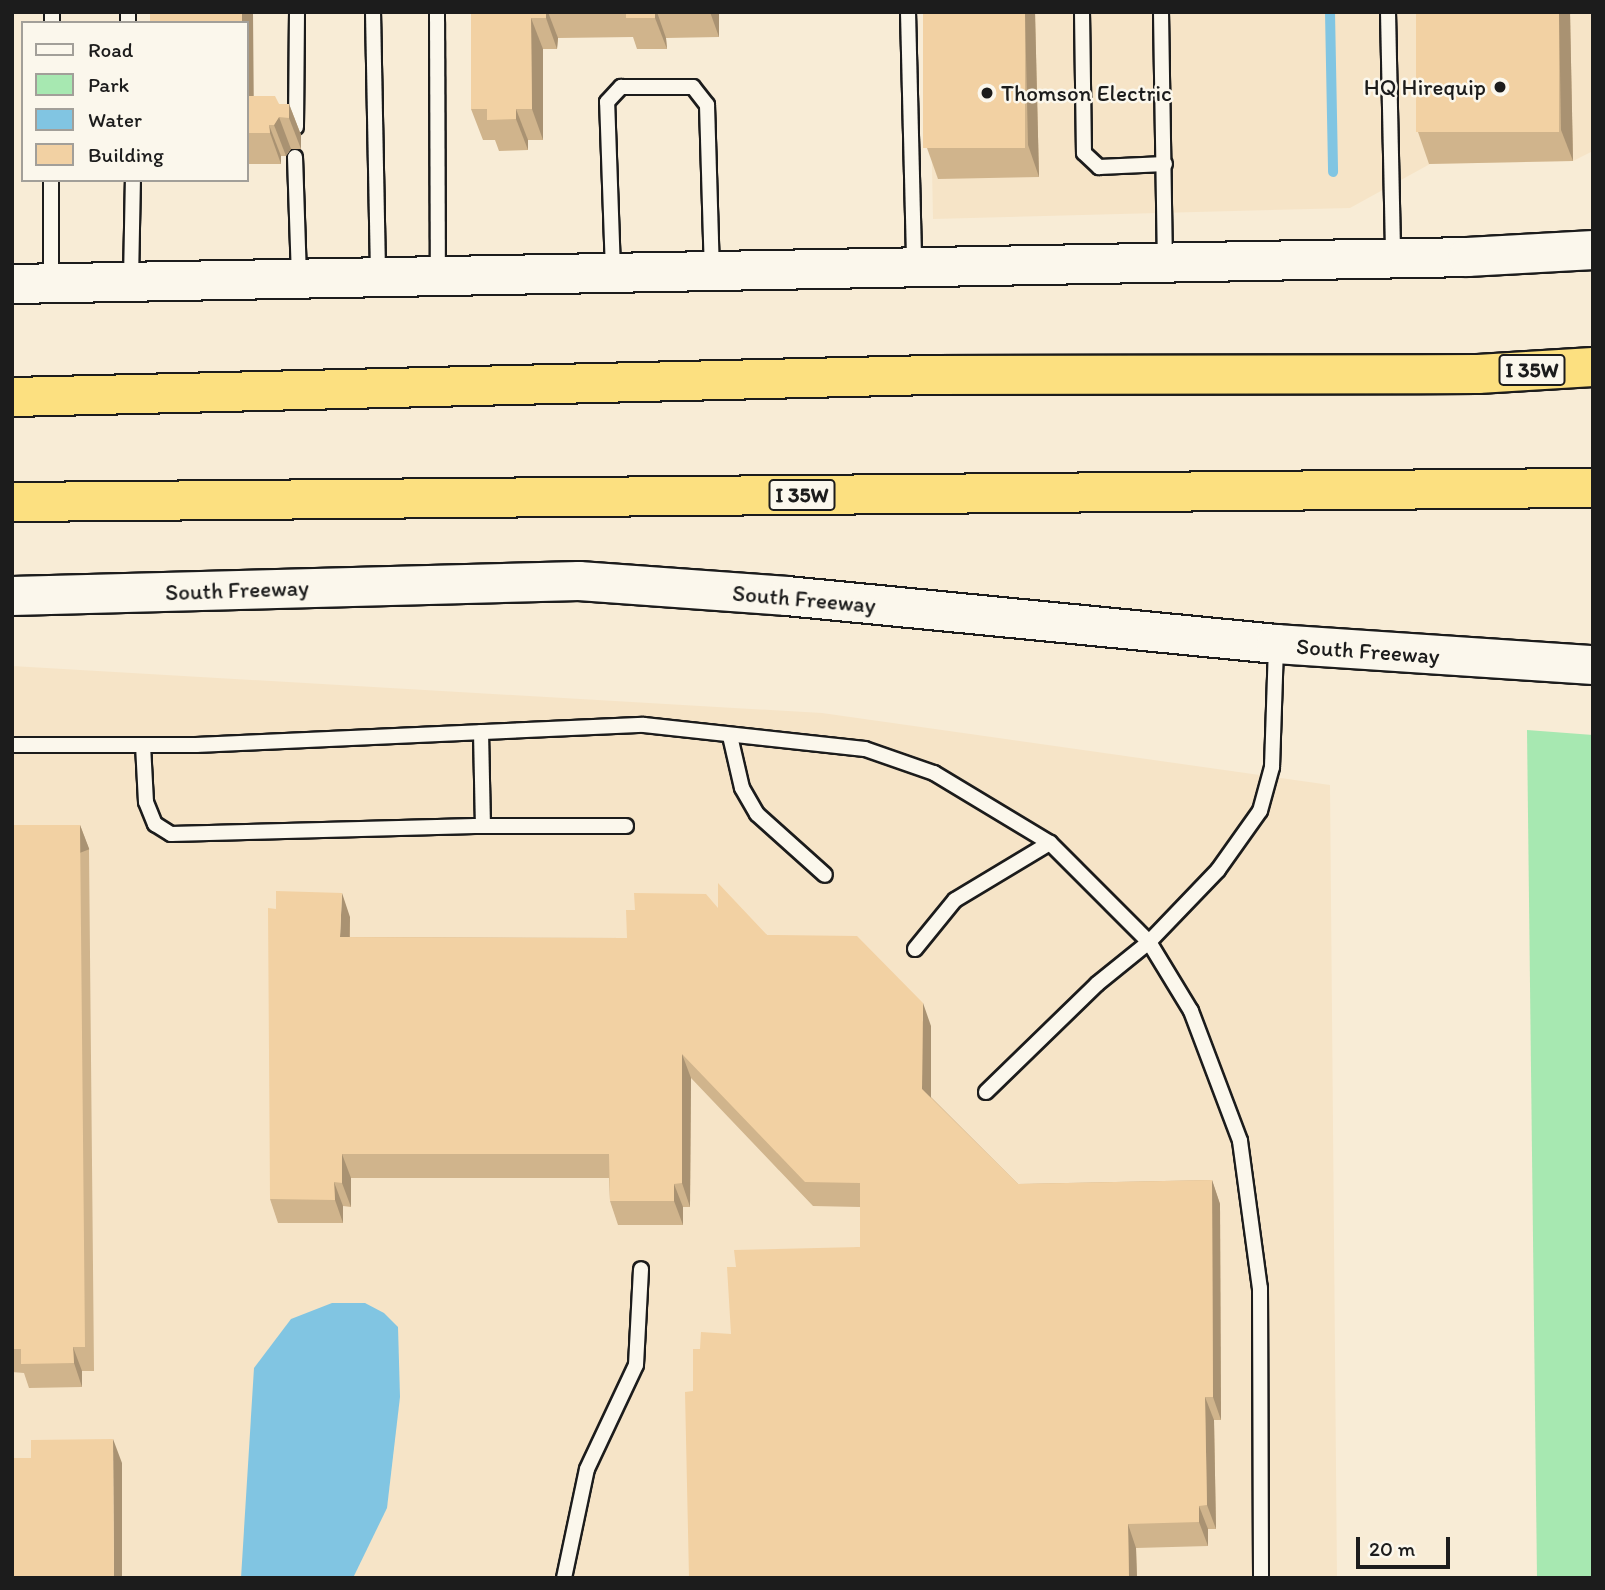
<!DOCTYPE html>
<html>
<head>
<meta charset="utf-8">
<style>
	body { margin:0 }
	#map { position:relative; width:1605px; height:1590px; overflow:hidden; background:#f8ecd6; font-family:Itim,sans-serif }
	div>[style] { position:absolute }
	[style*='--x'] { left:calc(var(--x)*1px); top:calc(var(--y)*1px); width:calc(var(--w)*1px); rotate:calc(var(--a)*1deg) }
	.built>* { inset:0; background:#f6e4c7 }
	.green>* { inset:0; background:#a7e8b1 }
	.water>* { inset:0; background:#81c5e2 }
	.stream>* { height:10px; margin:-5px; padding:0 5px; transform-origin:5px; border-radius:5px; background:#81c5e2 }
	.roads { filter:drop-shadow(2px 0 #1c1c1c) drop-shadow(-2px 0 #1c1c1c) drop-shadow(0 2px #1c1c1c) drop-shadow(0 -2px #1c1c1c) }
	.lane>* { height:14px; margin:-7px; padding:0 7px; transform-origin:7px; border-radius:7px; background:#fbf7ec }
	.secondary>* { height:38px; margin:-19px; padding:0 19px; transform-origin:19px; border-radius:19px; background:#fbf7ec }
	.highway>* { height:38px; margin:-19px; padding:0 19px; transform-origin:19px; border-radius:19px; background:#fce080 }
	.wall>* { inset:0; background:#d0b48c }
	.shaded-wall>* { inset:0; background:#a99272; transform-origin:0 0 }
	.building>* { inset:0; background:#f2d1a3; transform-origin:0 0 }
	.dots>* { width:19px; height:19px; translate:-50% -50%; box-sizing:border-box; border:4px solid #fbf7ec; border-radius:50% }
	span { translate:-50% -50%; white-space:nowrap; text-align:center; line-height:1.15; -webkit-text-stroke:5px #fbf7ec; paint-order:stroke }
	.shield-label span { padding:2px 5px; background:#fbf7ec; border:2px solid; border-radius:5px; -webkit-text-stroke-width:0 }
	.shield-label { font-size:21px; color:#1c1c1c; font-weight:700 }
	.poi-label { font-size:23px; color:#1c1c1c }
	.right { translate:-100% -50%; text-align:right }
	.left { translate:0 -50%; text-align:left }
	.street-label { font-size:23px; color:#1c1c1c }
	.frame { position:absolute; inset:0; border:14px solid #1c1c1c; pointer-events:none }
	.legend { position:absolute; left:21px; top:21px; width:228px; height:161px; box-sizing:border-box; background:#fbf7ec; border:2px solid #a29f99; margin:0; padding:9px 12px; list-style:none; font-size:21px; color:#1c1c1c }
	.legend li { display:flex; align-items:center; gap:14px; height:35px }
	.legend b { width:35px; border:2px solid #a29f99 }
	.scale { position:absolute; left:1356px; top:1537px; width:94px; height:32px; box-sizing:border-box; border:4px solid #1c1c1c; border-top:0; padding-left:9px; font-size:21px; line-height:24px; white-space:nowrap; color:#1c1c1c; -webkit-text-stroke:5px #fbf7ec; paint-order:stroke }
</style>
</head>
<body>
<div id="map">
	<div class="built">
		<div style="clip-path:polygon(929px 12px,1593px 12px,1593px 151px,1573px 161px,1430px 164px,1350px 208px,933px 219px)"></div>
		<div style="clip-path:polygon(12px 666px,822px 713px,1330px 785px,1337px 1578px,12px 1578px)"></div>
	</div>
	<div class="green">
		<div style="clip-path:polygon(1527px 730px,1593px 735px,1593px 1578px,1537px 1578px)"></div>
	</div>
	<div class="water">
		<div style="clip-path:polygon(332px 1303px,365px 1303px,384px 1313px,398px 1327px,400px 1397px,387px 1508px,353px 1578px,241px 1578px,254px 1368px,291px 1319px)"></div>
	</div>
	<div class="stream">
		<div style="--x:1330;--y:12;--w:160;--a:88.9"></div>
	</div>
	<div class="roads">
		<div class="lane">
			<div style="--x:128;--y:12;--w:11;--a:90"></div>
			<div style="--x:373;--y:12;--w:264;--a:88.9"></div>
			<div style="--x:437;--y:12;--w:262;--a:89.8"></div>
			<div style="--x:908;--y:12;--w:254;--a:88.6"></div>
			<div style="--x:1082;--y:12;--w:141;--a:89.2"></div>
			<div style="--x:1084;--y:153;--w:21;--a:43"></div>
			<div style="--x:1099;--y:167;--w:66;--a:-2.6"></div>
			<div style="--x:1161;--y:12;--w:249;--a:89.1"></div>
			<div style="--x:1388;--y:12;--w:244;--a:88.8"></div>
			<div style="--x:52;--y:23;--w:11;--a:-90"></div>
			<div style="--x:296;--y:127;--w:115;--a:-89.5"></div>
			<div style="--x:295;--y:157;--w:121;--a:88.1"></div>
			<div style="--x:613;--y:271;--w:169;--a:-92"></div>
			<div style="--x:607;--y:102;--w:21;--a:-47"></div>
			<div style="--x:621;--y:87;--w:72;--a:0"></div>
			<div style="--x:693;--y:87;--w:23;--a:52"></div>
			<div style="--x:707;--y:105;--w:164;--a:88.3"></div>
			<div style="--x:131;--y:280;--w:100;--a:-88.9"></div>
			<div style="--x:51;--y:282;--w:102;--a:-90"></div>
			<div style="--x:481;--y:732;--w:94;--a:88.8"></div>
			<div style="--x:730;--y:736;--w:53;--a:77"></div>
			<div style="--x:742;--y:788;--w:30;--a:60"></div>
			<div style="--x:757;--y:814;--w:91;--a:41.9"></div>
			<div style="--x:12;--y:745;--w:184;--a:0"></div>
			<div style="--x:196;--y:745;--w:448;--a:-2.6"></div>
			<div style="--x:644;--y:725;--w:222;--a:6.2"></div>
			<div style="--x:865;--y:749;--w:73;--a:19.2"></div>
			<div style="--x:934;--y:773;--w:135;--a:31.1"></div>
			<div style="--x:1050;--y:843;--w:140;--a:45"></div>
			<div style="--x:1149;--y:942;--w:81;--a:58.7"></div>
			<div style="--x:1191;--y:1011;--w:139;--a:69.3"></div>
			<div style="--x:1240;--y:1141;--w:148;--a:82.3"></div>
			<div style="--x:1260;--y:1288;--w:290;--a:89.8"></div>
			<div style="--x:143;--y:745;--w:57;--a:87"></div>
			<div style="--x:146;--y:802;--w:24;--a:68"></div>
			<div style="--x:155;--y:824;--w:19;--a:32"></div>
			<div style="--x:171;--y:834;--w:304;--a:-1.5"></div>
			<div style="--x:475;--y:826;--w:151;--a:0"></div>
			<div style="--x:915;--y:949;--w:63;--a:-50.8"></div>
			<div style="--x:955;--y:900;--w:111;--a:-31"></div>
			<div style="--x:986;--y:1092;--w:155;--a:-44.2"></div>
			<div style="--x:1097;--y:984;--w:67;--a:-38.9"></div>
			<div style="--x:1149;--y:942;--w:100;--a:-46.2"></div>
			<div style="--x:1218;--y:870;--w:72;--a:-54.6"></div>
			<div style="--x:1260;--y:811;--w:46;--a:-74.7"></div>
			<div style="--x:1272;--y:767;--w:122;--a:-88.1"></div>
			<div style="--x:564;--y:1578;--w:111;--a:-78.1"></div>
			<div style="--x:587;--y:1469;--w:115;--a:-64.8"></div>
			<div style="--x:636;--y:1365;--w:96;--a:-87"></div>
		</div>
		<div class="secondary">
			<div style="--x:12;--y:284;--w:1456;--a:-1.06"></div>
			<div style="--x:1468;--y:257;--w:125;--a:-3.2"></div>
			<div style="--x:12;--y:596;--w:567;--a:-1.52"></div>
			<div style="--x:579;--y:581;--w:209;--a:4.1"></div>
			<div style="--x:787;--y:596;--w:491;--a:5.6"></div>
			<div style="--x:1276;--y:644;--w:318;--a:3.8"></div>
		</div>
		<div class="highway">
			<div style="--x:12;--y:397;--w:917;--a:-1.37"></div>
			<div style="--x:929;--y:375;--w:549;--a:-0.1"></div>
			<div style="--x:1478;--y:374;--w:115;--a:-3.5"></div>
			<div style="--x:12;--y:502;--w:1581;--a:-0.51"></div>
		</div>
	</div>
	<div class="wall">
		<div style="clip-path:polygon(150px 12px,253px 12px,253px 96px,279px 104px,289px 104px,301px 135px,301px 149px,291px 149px,286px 156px,281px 156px,281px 164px,247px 164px,247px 23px)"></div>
		<div style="clip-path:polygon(471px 12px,719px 12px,719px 37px,666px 38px,667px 49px,637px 49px,633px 37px,558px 38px,557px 49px,543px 49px,543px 140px,528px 140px,528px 150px,499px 151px,495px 140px,483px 140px,471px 109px)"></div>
		<div style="clip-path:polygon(923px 12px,1035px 12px,1039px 177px,938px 179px,927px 148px)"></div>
		<div style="clip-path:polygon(1416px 12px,1570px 12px,1573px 161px,1429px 164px,1418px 132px)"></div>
		<div style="clip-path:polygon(12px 825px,80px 825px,89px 849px,94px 1371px,82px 1371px,82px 1387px,29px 1388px,24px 1373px,12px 1372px)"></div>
		<div style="clip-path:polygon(718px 908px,931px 1026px,931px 1097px,1018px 1184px,1212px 1180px,1220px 1204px,1221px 1420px,1214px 1420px,1216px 1529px,1208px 1529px,1208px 1546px,1136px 1548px,1137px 1578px,689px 1578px,693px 1391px,700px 1349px,731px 1334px,736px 1267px,860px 1247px,860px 1207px,813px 1206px,691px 1078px,690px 1207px,683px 1207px,683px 1225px,618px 1225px,610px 1201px,609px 1178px,351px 1178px,351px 1207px,343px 1206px,343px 1223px,278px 1223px,270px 1199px,350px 917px,350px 937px,627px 938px)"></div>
	</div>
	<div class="shaded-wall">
		<div style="clip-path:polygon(242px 12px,253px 12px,254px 127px,247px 108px,247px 23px,242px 23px)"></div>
		<div style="clip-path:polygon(546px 12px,548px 12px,558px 38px,557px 49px,546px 18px)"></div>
		<div style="clip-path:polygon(655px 12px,657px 12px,666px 38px,667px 49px,655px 18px)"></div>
		<div style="clip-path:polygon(710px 12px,719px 12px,719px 37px)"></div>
		<div style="clip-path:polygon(1025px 12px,1035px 12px,1039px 177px,1028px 145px)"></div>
		<div style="clip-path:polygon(1559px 12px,1570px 12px,1573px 161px,1561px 130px)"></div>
		<div style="clip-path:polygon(531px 18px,543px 49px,543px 140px,532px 109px)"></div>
		<div style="clip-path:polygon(289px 104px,301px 135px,301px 149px,289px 118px)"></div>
		<div style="clip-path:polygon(516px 109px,528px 140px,528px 150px,516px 119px)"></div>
		<div style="clip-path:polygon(279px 117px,291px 149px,286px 156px,274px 125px)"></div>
		<div style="clip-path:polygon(269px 125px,281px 156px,281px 164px,270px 133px)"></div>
		<div style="left:80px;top:825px;width:26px;height:522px;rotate:69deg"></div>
		<div style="clip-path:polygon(342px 893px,350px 917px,349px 960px,340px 937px)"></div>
		<div style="clip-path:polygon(923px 1003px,931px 1026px,931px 1112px,922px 1089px)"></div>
		<div style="clip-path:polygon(682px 1054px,691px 1078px,690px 1207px,682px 1183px)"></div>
		<div style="clip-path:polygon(342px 1154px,351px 1178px,351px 1207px,342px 1183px)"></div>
		<div style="clip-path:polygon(1212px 1180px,1220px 1204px,1221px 1420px,1213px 1397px)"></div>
		<div style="clip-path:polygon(334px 1182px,343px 1206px,343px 1223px,335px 1200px)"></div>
		<div style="clip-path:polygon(674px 1184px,683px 1207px,683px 1225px,674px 1201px)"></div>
		<div style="clip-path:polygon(73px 1347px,82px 1371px,82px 1387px,74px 1363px)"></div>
		<div style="clip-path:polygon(1205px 1397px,1214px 1420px,1216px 1529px,1207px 1505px)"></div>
		<div style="clip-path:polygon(113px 1439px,122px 1463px,122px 1578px,114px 1578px)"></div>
		<div style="clip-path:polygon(1199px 1506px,1208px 1529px,1208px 1546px,1199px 1522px)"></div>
		<div style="clip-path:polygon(1128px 1524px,1136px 1548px,1137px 1578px,1129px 1578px)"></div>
	</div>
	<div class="building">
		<div style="left:150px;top:12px;width:92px;height:11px"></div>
		<div style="clip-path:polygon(471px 12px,546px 12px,546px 18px,531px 18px,532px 109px,516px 109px,516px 119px,487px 120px,487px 109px,471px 109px)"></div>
		<div style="left:626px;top:12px;width:29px;height:6px"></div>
		<div style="left:923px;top:12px;width:102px;height:136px"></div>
		<div style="left:1416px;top:12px;width:143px;height:120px"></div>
		<div style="clip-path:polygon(247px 96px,275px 96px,279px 104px,289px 104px,289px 118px,279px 117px,274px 125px,269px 125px,270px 133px,247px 133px)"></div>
		<div style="clip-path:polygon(12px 825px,80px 825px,85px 1347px,73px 1347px,74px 1363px,21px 1364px,21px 1349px,12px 1349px)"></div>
		<div style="clip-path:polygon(718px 883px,767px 935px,857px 936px,923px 1003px,922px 1089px,1018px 1184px,1212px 1180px,1213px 1397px,1205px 1397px,1207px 1505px,1199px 1506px,1199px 1522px,1128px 1524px,1129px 1578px,689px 1578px,685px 1392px,693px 1391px,693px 1349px,700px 1349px,701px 1332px,731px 1334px,727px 1267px,736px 1267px,734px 1250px,860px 1247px,860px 1183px,805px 1182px,682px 1054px,682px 1183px,674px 1184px,674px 1201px,610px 1201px,609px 1154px,342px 1154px,342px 1183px,334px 1182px,335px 1200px,270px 1199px,268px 908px,276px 909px,276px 891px,342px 893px,340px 937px,627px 938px,626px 910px,635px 910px,634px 893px,706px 894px,718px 908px)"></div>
		<div style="clip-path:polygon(113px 1439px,114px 1578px,12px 1578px,12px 1458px,31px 1458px,31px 1440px)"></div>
	</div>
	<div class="dots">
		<div style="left:1500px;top:87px;background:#1c1c1c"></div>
		<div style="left:987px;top:93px;background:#1c1c1c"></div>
	</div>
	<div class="shield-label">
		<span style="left:1532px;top:370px">I 35W</span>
		<span style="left:802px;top:495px">I 35W</span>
	</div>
	<div class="poi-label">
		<span class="right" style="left:1486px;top:87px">HQ Hirequip</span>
		<span class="left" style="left:1001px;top:93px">Thomson Electric</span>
	</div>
	<div class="street-label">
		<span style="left:237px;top:590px;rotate:-2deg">South Freeway</span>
		<span style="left:804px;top:599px;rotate:5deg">South Freeway</span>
		<span style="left:1368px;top:651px;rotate:4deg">South Freeway</span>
	</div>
	<div class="frame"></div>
	<ul class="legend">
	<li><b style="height:9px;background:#fbf7ec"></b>Road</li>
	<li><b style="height:19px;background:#a7e8b1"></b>Park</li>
	<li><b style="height:19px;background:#81c5e2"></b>Water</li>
	<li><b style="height:19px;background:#f2d1a3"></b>Building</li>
	</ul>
	<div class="scale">20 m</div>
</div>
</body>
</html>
